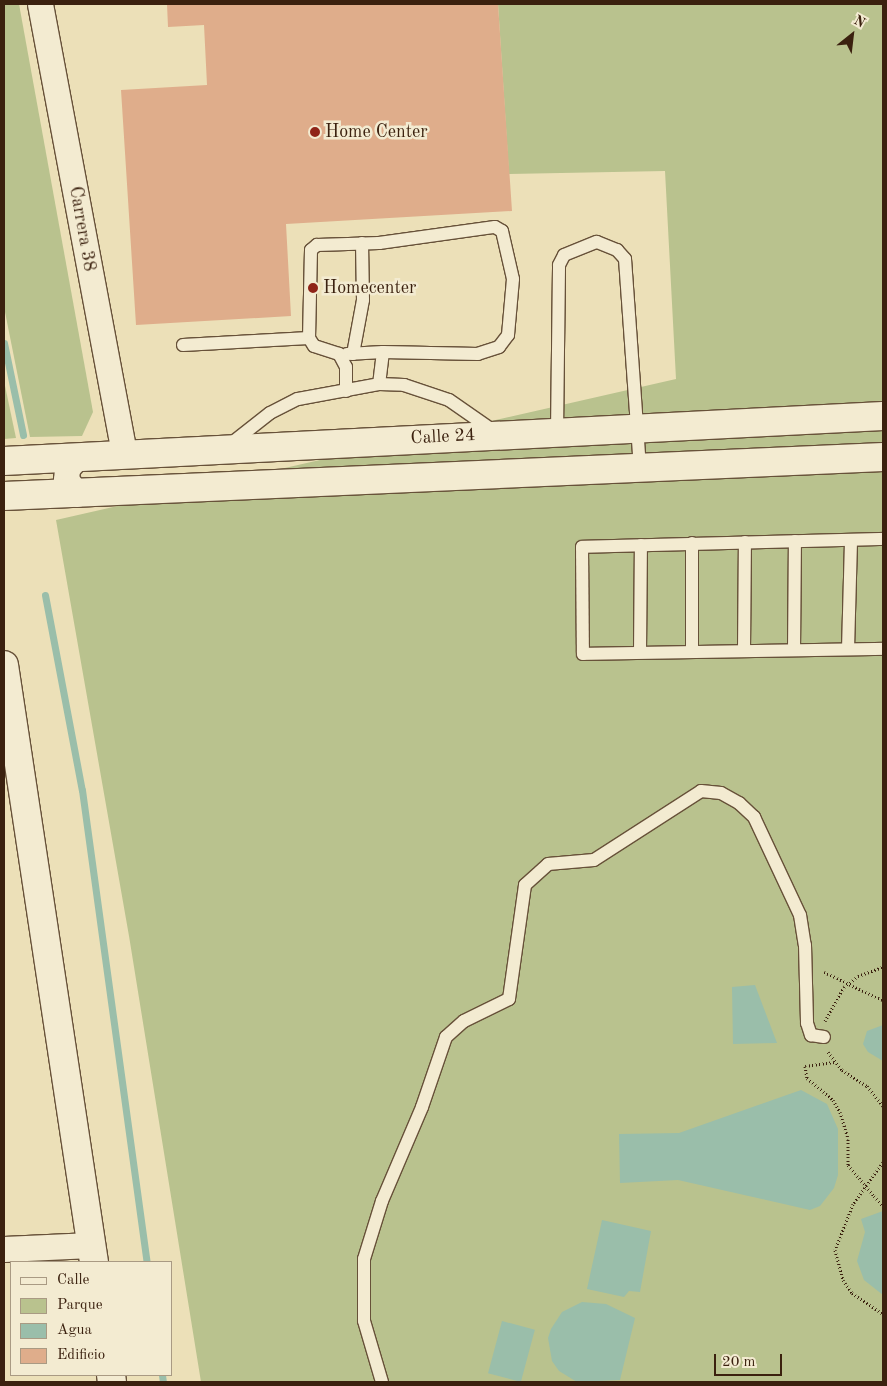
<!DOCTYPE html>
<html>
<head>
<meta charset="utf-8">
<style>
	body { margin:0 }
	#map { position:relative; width:887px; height:1386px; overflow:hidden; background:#ece0b8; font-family:"Old Standard TT",serif }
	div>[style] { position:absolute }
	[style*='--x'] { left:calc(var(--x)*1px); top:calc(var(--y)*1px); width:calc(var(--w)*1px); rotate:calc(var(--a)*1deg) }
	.green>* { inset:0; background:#b9c28e }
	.water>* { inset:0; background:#9abeaa; transform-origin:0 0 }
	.stream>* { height:7px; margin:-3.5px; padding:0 3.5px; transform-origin:3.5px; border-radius:3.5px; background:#9abeaa }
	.building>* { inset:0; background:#dfad8b }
	.path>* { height:3px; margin-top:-1.5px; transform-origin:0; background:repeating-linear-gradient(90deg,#3b210f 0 1px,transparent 0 3.5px) }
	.roads { filter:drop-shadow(1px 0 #675139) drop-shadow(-1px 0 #675139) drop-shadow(0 1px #675139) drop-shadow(0 -1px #675139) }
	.service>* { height:12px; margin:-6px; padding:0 6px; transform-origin:6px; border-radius:6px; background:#f3ebd1 }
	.minor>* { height:25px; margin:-12.5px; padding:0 12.5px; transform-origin:12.5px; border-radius:12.5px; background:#f3ebd1 }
	.tertiary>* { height:28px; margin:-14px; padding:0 14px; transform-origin:14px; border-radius:14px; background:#f3ebd1 }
	.path-bridge>* { height:3px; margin-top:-1.5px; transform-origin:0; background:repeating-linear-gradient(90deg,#3b210f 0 1px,transparent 0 3.5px) }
	.dots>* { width:14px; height:14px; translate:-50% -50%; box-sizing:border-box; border:2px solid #f3ebd1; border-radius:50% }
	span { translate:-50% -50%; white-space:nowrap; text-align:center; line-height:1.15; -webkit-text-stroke:5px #f3ebd1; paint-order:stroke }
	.poi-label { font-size:18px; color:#3b210f }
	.left { translate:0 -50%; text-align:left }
	.street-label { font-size:18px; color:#3b210f }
	.frame { position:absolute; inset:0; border:5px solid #3b210f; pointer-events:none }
	.legend { position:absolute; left:10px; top:1261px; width:162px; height:115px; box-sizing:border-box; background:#f3ebd1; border:1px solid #a99a83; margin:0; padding:6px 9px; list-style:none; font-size:15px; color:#3b210f }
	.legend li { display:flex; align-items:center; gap:10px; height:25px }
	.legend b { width:25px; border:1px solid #a99a83 }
	.north { position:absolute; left:827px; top:10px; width:50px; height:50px; -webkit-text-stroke:4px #f3ebd1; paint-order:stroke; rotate:29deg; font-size:14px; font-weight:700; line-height:20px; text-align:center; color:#3b210f }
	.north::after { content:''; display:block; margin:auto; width:18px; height:22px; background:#3b210f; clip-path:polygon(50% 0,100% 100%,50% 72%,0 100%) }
	.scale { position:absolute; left:714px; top:1354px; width:68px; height:22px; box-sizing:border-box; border:2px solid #3b210f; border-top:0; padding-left:6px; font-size:15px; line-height:18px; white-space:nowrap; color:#3b210f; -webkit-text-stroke:4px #f3ebd1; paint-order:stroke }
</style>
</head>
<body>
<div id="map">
	<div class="green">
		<div style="clip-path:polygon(4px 4px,19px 4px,93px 412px,82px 436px,30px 437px,4px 307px)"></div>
		<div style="clip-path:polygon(498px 4px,883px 4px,883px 1382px,201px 1382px,129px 936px,56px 520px,676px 379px,665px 171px,509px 174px)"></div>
		<div style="clip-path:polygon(4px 381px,16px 438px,4px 439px)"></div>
	</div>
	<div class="water">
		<div style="clip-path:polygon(755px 985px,777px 1043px,733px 1044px,732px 987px)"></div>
		<div style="clip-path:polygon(883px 1025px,883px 1061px,868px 1052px,863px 1044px,867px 1031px)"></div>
		<div style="clip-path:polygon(801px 1090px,827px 1104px,838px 1129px,838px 1175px,834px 1188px,820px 1206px,810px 1210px,678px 1180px,620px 1183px,619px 1134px,679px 1133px)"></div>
		<div style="clip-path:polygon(883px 1211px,883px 1295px,864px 1280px,857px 1261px,865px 1232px,861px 1219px)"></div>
		<div style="clip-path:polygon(602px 1220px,651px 1231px,640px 1292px,629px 1291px,624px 1297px,587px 1289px)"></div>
		<div style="clip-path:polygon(582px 1302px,606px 1304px,635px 1318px,620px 1380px,577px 1382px,559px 1371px,552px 1361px,548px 1338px,551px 1329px,562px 1312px)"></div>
		<div style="left:502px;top:1321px;width:34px;height:54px;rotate:15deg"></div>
	</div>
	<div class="stream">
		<div style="--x:4;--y:343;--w:94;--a:78.3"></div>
		<div style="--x:45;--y:595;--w:198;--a:79.3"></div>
		<div style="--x:82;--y:790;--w:476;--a:82.2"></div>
		<div style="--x:162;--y:1375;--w:7;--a:82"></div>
	</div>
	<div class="building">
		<div style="clip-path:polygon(167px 4px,498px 4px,512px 211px,286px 224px,291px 316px,136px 325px,121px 90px,207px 85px,204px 25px,168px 27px)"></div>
	</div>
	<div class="path">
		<div style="--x:824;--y:972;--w:14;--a:25"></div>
		<div style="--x:859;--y:989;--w:26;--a:25"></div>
		<div style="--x:825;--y:1021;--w:39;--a:-61"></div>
		<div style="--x:844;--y:987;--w:18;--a:-38"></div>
		<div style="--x:858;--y:976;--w:27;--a:-20"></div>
		<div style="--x:828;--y:1052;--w:23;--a:52"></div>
		<div style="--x:842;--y:1070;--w:30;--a:33"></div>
		<div style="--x:867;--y:1086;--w:26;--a:51"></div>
		<div style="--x:834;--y:1062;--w:29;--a:172"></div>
		<div style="--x:805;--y:1066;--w:12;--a:81"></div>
		<div style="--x:807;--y:1078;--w:34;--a:40"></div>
		<div style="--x:833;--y:1100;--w:14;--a:60"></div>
		<div style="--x:840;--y:1112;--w:28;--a:73"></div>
		<div style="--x:848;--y:1139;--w:26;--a:90"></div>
		<div style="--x:848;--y:1165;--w:17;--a:50"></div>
		<div style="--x:883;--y:1162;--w:52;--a:125.5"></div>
		<div style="--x:853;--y:1204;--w:49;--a:111.4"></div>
		<div style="--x:835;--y:1250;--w:31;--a:75"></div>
		<div style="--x:843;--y:1280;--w:16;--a:55"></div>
		<div style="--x:852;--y:1293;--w:37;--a:34"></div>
		<div style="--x:874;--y:1196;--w:13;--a:48"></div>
	</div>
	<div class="roads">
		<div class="service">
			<div style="--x:183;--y:345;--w:126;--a:-3.2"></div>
			<div style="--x:347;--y:354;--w:36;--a:-3"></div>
			<div style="--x:353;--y:354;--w:55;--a:-79.5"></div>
			<div style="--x:363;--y:300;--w:57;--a:-91"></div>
			<div style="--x:346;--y:391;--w:24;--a:-90"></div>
			<div style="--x:346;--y:367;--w:15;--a:-118"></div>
			<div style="--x:339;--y:354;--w:26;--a:-162"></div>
			<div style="--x:314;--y:346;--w:9;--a:-122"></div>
			<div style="--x:309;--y:338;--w:88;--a:-88.7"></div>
			<div style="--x:311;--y:250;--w:8;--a:-40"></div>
			<div style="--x:317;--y:245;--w:62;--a:-1.8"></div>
			<div style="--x:379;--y:243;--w:117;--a:-7.9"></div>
			<div style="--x:495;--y:227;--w:8;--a:30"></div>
			<div style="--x:502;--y:231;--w:49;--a:77.1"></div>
			<div style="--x:513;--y:279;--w:56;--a:95.1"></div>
			<div style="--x:508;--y:335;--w:15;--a:127"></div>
			<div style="--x:499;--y:347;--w:22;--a:162"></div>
			<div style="--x:478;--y:354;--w:95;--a:-178.8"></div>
			<div style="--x:383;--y:352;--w:32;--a:97"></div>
			<div style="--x:557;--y:432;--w:167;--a:-89.3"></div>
			<div style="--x:559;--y:265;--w:11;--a:-63"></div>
			<div style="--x:564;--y:255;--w:35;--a:-22"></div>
			<div style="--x:597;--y:242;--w:22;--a:22"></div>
			<div style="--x:617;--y:250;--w:12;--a:48"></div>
			<div style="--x:625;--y:259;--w:212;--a:85.9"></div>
			<div style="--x:228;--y:446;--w:53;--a:-38.2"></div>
			<div style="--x:270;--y:413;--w:31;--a:-27"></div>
			<div style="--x:298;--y:399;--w:82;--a:-10.5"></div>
			<div style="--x:379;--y:384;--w:25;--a:2"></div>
			<div style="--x:404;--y:385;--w:47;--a:18.4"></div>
			<div style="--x:449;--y:400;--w:56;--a:34.8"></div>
			<div style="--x:883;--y:539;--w:301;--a:178.5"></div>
			<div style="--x:582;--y:547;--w:107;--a:89.5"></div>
			<div style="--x:583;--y:654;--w:300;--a:-1"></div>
			<div style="--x:692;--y:543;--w:107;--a:90"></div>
			<div style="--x:848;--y:649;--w:109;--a:-88.4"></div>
			<div style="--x:744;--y:650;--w:108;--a:-89.5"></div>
			<div style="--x:794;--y:650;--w:109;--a:-89.5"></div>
			<div style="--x:640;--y:652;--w:107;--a:-89.5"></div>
			<div style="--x:382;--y:1382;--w:64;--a:-106.4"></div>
			<div style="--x:364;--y:1321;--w:62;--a:-90"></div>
			<div style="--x:364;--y:1259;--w:61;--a:-72.8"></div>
			<div style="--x:382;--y:1201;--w:102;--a:-66.9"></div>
			<div style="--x:422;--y:1107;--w:74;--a:-71.1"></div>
			<div style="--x:446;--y:1037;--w:24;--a:-42"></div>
			<div style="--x:464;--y:1021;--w:50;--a:-26.1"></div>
			<div style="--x:509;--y:999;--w:115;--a:-82"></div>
			<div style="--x:525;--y:885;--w:31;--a:-42"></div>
			<div style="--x:548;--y:864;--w:46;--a:-5"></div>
			<div style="--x:594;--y:860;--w:127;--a:-32.8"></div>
			<div style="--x:701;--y:791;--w:20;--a:6"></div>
			<div style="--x:721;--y:793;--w:21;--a:29"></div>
			<div style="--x:739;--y:803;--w:21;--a:43"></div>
			<div style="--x:754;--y:817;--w:108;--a:64.9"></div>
			<div style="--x:800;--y:915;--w:30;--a:81"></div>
			<div style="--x:805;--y:945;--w:78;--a:88.5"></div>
			<div style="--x:807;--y:1023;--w:13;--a:72"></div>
			<div style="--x:811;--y:1035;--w:13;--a:9"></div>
		</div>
		<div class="minor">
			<div style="--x:40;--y:4;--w:458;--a:79.4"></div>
			<div style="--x:77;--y:494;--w:18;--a:-128"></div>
			<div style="--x:66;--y:480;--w:12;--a:-85"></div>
			<div style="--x:67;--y:468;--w:16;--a:-47"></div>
			<div style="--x:4;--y:1249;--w:87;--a:-2.6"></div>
		</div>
		<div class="tertiary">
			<div style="--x:4;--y:461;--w:880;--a:-2.93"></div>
			<div style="--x:4;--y:496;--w:880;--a:-2.54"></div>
			<div style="--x:4;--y:665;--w:604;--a:81.43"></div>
			<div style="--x:111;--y:1375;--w:7;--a:82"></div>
		</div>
	</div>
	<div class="path-bridge">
		<div style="--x:837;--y:978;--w:25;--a:27"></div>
		<div style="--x:859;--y:1178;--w:23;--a:50"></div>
	</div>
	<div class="dots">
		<div style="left:315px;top:132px;background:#8f2418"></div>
		<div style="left:313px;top:288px;background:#8f2418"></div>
	</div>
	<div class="poi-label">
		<span class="left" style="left:325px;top:132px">Home Center</span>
		<span class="left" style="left:323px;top:288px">Homecenter</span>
	</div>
	<div class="street-label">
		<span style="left:82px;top:229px;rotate:80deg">Carrera 38</span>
		<span style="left:443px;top:437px;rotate:-3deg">Calle 24</span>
	</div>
	<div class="frame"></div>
	<ul class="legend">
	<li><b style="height:6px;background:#f3ebd1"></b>Calle</li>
	<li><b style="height:14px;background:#b9c28e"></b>Parque</li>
	<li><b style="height:14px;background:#9abeaa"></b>Agua</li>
	<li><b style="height:14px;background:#dfad8b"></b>Edificio</li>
	</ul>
	<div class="north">N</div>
	<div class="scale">20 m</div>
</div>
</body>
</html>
